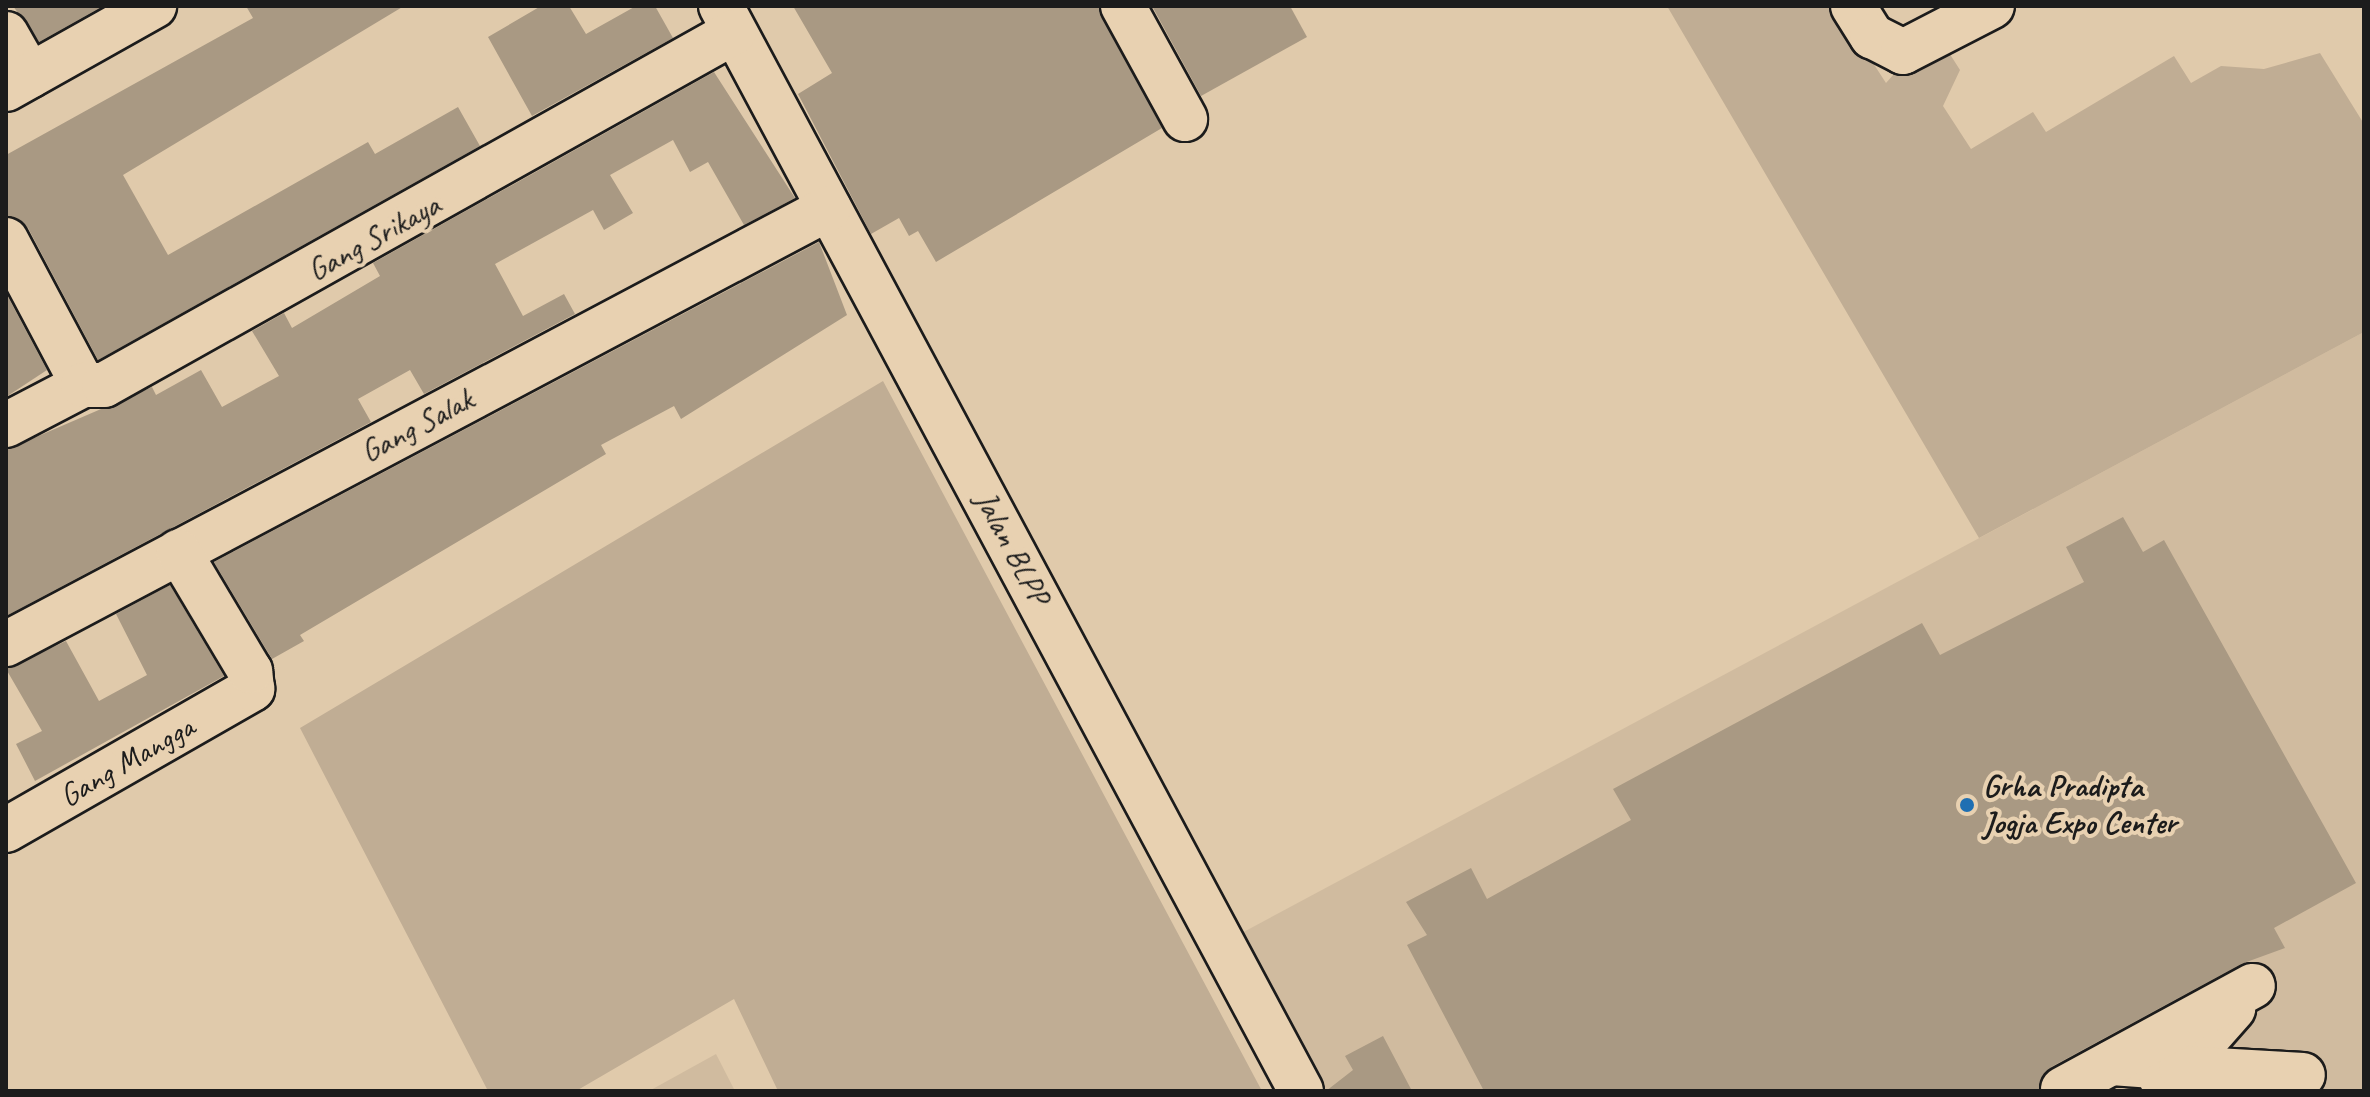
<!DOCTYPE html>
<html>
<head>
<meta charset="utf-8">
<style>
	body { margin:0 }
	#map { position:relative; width:2370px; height:1097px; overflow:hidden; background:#e0caab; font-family:Caveat,sans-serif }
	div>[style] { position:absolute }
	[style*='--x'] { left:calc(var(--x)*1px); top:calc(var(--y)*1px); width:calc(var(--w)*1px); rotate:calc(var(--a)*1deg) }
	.built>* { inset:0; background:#d0bb9f }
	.green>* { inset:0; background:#c0ad94 }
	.building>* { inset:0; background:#a99983 }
	.roads { filter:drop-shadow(2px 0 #1c1c1c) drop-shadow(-2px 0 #1c1c1c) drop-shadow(0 2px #1c1c1c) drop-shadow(0 -2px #1c1c1c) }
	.minor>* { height:44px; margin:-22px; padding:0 22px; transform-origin:22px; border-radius:22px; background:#e8d1b1 }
	.dots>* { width:22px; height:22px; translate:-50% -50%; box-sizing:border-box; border:4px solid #e8d1b1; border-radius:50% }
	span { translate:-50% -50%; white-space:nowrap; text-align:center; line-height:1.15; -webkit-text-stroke:8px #e8d1b1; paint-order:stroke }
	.street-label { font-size:32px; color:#1c1c1c }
	.poi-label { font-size:32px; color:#1c1c1c; font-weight:700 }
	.left { translate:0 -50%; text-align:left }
	.frame { position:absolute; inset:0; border:8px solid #1c1c1c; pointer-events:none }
</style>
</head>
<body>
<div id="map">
	<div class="built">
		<div style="clip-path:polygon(2364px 332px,2364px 1091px,1321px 1091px,1238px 935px)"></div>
		<div style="clip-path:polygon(716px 1054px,735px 1091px,649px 1091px)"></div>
	</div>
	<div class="green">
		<div style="clip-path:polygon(1667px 6px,1836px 6px,1886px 83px,1902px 65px,1946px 48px,1960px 70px,1943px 106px,1971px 149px,2033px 112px,2046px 132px,2174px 56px,2191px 83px,2221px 66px,2264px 69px,2320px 53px,2364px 124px,2364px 332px,1979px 538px)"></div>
		<div style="clip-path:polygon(883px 381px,1262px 1091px,778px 1091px,734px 999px,576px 1091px,488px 1091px,300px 728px)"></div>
	</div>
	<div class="building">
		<div style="clip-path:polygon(13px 6px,103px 6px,39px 42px)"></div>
		<div style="clip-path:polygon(246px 6px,404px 6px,123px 175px,168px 255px,368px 142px,375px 154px,458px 107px,480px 146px,98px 360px,28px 228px,6px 215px,6px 155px,253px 18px)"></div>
		<div style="clip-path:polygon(541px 6px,569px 6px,586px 34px,636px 6px,655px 6px,673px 38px,532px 116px,488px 37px)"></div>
		<div style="clip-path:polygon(793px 6px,1098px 6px,1162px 128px,936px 262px,918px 231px,909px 236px,899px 218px,871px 234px,798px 94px,832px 73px)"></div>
		<div style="clip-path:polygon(1152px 6px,1290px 6px,1307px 37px,1201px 96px)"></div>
		<div style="clip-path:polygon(714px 72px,795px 198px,744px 225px,708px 162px,690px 172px,673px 140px,610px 175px,633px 213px,604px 230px,593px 210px,495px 264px,523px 316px,564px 294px,575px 314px,424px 394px,410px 370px,358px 399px,371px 422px,6px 616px,6px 450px,152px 387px,156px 395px,201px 370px,222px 407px,279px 376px,252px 331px,284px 313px,292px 328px,380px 276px,373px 263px)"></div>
		<div style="clip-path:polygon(819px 242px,847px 315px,681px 419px,674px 406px,601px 445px,606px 454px,300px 635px,304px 641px,272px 659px,214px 562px)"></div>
		<div style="clip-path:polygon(6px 293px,47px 370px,6px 397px)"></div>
		<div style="clip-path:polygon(2123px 517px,2143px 552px,2164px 540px,2356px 883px,2274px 928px,2285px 948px,2241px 964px,2051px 1067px,2039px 1091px,1484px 1091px,1407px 945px,1427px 935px,1406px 902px,1471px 868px,1487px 899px,1631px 820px,1613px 789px,1922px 623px,1940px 655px,2084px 582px,2066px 547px)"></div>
		<div style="clip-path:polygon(170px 585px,224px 676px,35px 781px,16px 744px,42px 731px,6px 669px,66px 641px,99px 701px,147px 675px,116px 614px)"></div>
		<div style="clip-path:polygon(1383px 1036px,1412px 1091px,1326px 1091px,1353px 1070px,1345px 1056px)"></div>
	</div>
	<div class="roads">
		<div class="minor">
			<div style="--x:721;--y:6;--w:1230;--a:61.87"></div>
			<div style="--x:1123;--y:6;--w:129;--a:61.2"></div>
			<div style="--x:1853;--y:6;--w:36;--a:58"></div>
			<div style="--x:1872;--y:36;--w:35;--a:27"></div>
			<div style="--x:1903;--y:52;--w:100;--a:-27.3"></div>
			<div style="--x:6;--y:34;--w:48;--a:60.3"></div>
			<div style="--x:6;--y:89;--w:170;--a:-29.3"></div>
			<div style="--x:6;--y:240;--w:164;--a:62"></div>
			<div style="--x:6;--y:425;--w:87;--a:-27.5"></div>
			<div style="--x:83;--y:385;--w:21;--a:0"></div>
			<div style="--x:104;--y:385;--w:722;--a:-29.26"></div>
			<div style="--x:6;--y:644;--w:931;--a:-27.91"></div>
			<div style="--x:6;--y:830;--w:284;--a:-29.8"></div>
			<div style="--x:252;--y:689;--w:18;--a:-96"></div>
			<div style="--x:250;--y:671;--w:139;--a:-120.8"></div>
			<div style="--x:2112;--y:1063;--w:69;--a:4.1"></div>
			<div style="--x:2181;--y:1068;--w:79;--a:-48.6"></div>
			<div style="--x:2161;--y:1078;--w:22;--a:-27"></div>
			<div style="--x:2181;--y:1068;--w:122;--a:3.3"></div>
			<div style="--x:2063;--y:1089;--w:216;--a:-28.5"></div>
		</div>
	</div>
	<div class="dots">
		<div style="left:1967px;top:805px;background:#1f6fb2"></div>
	</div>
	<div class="street-label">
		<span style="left:374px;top:238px;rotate:-29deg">Gang Srikaya</span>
		<span style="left:417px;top:426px;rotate:-28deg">Gang Salak</span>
		<span style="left:1012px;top:548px;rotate:62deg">Jalan BLPP</span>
		<span style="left:127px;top:762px;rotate:-30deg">Gang Mangga</span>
	</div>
	<div class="poi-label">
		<span class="left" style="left:1983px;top:805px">Grha Pradipta<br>Jogja Expo Center</span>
	</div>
	<div class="frame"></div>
</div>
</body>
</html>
